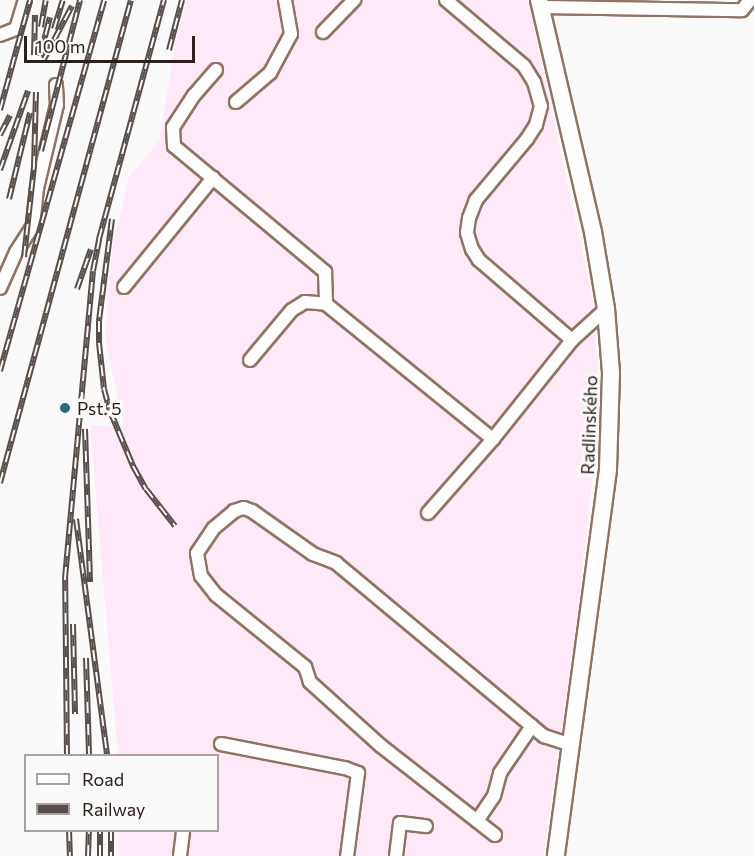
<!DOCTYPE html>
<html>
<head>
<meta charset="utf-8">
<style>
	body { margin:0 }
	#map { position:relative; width:754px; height:856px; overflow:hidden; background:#fafafa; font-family:Commissioner,sans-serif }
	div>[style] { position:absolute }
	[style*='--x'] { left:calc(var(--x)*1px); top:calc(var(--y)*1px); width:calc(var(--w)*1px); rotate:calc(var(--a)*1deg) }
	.industrial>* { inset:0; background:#fde9f8 }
	.roads { filter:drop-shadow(2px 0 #917364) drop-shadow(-2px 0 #917364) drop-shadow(0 2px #917364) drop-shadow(0 -2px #917364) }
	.minor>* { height:12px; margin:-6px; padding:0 6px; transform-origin:6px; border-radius:6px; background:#fff }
	.major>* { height:16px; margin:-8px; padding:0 8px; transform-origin:8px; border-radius:8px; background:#fff }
	.rail>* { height:6px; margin-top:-3px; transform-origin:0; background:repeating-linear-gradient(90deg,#fafafa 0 11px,#574e49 0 22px); box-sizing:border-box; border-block:2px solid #574e49 }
	.dots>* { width:16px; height:16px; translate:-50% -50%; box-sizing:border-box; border:3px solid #fafafa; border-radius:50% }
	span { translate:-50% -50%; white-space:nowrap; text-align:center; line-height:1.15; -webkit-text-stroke:6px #fafafa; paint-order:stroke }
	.poi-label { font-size:18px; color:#2c201a }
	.left { translate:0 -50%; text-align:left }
	.street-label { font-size:18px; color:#2c201a }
	.legend { position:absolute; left:24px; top:754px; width:195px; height:78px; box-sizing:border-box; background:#fafafa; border:2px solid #a8a3a0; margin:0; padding:8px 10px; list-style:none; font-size:18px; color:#2c201a }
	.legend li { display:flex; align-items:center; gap:12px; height:30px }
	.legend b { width:30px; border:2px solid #a8a3a0 }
	.scale { position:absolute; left:24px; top:36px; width:171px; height:27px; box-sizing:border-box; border:3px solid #2c201a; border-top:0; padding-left:8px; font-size:18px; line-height:21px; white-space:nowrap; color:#2c201a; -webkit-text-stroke:4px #fafafa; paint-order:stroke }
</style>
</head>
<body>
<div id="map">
	<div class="industrial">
		<div style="clip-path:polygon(187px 0,528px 0,593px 302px,600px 412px,575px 633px,543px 856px,119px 856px,120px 831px,218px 830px,218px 756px,118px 755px,90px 425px,124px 427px,105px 337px,112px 250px,129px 177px,160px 140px,174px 49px)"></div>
	</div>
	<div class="roads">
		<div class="minor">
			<div style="--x:446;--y:0;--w:102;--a:40.2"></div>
			<div style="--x:524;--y:66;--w:19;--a:58"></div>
			<div style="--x:534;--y:82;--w:25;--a:74"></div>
			<div style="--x:541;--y:106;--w:20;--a:105"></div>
			<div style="--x:536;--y:125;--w:17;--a:123"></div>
			<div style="--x:527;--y:139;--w:80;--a:129.9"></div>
			<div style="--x:476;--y:200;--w:19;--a:111"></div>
			<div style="--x:469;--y:218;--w:15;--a:98"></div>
			<div style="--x:467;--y:233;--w:17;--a:73"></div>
			<div style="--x:472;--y:249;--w:13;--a:58"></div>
			<div style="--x:479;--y:260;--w:123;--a:40.7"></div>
			<div style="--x:572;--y:340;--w:46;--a:-42.4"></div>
			<div style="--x:541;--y:7;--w:201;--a:0.9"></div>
			<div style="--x:742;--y:10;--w:13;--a:-51"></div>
			<div style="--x:323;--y:32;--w:45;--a:-45.9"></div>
			<div style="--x:0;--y:35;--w:17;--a:-21"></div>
			<div style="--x:16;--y:29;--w:30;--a:-73"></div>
			<div style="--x:216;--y:70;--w:33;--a:131"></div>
			<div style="--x:194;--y:95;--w:38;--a:123"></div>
			<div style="--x:173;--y:127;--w:19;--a:87"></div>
			<div style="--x:174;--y:146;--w:197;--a:39.8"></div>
			<div style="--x:325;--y:272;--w:32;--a:88"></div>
			<div style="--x:326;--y:304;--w:215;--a:39"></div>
			<div style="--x:493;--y:439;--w:127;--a:-51.4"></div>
			<div style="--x:236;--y:102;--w:45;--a:-40.5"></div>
			<div style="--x:270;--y:73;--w:44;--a:-61.7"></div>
			<div style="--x:291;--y:34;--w:35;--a:-100"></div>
			<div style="--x:124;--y:287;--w:141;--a:-50.8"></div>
			<div style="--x:0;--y:288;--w:39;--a:-66"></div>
			<div style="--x:16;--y:252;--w:31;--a:-57"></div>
			<div style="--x:33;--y:226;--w:38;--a:-84"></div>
			<div style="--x:37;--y:188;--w:85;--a:-76.5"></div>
			<div style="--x:57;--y:105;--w:20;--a:-93"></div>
			<div style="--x:250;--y:360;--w:65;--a:-50"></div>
			<div style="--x:292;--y:310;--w:15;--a:-32"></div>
			<div style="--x:305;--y:302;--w:21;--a:5"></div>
			<div style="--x:428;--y:513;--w:98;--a:-48.7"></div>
			<div style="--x:221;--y:744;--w:126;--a:11"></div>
			<div style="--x:345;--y:768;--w:14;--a:21"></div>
			<div style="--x:358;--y:773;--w:84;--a:97.5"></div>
			<div style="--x:477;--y:821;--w:30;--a:-56"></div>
			<div style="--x:494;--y:796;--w:24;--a:-75"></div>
			<div style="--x:500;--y:773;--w:57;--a:-55.8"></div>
			<div style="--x:495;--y:835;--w:145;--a:-142"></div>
			<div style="--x:381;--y:746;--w:96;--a:-138"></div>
			<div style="--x:310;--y:682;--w:16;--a:-108"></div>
			<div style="--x:305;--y:667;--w:114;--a:-141"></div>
			<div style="--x:216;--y:595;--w:24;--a:-128"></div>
			<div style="--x:201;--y:576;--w:23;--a:-100"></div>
			<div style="--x:197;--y:553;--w:30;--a:-56"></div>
			<div style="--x:214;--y:528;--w:26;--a:-40"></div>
			<div style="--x:234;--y:511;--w:10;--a:-17"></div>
			<div style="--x:244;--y:508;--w:9;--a:21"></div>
			<div style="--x:252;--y:511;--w:75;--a:35.2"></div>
			<div style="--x:313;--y:554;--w:25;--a:21"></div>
			<div style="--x:336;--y:563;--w:271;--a:39.8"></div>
			<div style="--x:544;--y:736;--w:29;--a:18"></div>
			<div style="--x:180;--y:856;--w:26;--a:-83"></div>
			<div style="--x:396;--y:856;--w:33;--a:-83"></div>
			<div style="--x:400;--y:823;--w:26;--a:7"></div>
		</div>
		<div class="major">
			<div style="--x:539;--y:0;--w:238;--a:76.9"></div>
			<div style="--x:593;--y:232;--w:78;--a:80.4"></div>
			<div style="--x:606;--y:309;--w:64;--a:85.5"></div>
			<div style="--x:611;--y:373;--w:97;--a:91.8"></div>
			<div style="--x:608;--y:470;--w:389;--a:97.7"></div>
		</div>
	</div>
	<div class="rail">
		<div style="--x:41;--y:27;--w:27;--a:-80"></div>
		<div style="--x:54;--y:29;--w:30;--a:-73"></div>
		<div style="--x:169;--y:50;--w:52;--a:-75.4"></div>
		<div style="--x:34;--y:55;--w:40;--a:-88.6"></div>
		<div style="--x:40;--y:56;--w:40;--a:-75.6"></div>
		<div style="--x:44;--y:59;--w:60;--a:-62.2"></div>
		<div style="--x:0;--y:110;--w:114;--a:-74.7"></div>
		<div style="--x:0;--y:135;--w:22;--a:-63"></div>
		<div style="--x:41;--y:151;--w:156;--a:-75.5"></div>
		<div style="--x:0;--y:170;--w:84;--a:-70.5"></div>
		<div style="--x:9;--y:199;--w:89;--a:-76.3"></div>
		<div style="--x:112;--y:219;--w:103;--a:97.3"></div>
		<div style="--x:99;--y:321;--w:22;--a:90"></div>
		<div style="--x:99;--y:343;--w:46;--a:83.8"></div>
		<div style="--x:104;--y:389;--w:23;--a:75"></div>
		<div style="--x:110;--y:411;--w:60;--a:67.3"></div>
		<div style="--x:133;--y:466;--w:26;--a:61"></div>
		<div style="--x:146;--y:489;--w:47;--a:51.9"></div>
		<div style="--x:24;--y:257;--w:91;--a:-83.7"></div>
		<div style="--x:34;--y:167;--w:75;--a:-88.5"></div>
		<div style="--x:77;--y:289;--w:42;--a:-70.7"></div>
		<div style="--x:0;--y:371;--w:385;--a:-74.3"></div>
		<div style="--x:85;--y:429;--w:153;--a:88.1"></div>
		<div style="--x:0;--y:483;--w:500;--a:-74.83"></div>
		<div style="--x:76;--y:519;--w:239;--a:82.5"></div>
		<div style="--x:73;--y:624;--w:90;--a:88.7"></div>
		<div style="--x:86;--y:658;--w:98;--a:88.2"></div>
		<div style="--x:67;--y:756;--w:178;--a:-90.6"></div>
		<div style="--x:65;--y:578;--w:308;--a:-84.8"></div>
		<div style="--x:93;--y:271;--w:33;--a:-79"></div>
		<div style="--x:99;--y:239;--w:248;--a:-74.8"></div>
		<div style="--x:69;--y:830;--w:26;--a:88"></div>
		<div style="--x:111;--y:830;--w:26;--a:90"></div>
		<div style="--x:88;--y:856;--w:26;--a:-88"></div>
		<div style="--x:100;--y:856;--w:26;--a:-90"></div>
	</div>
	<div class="dots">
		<div style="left:65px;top:408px;background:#246f76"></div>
	</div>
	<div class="poi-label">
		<span class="left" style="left:77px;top:408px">Pst. 5</span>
	</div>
	<div class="street-label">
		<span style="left:589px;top:425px;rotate:-88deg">Radlinského</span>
	</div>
	<ul class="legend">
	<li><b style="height:8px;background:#fff"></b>Road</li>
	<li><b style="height:8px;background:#574e49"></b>Railway</li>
	</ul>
	<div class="scale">100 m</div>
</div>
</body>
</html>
